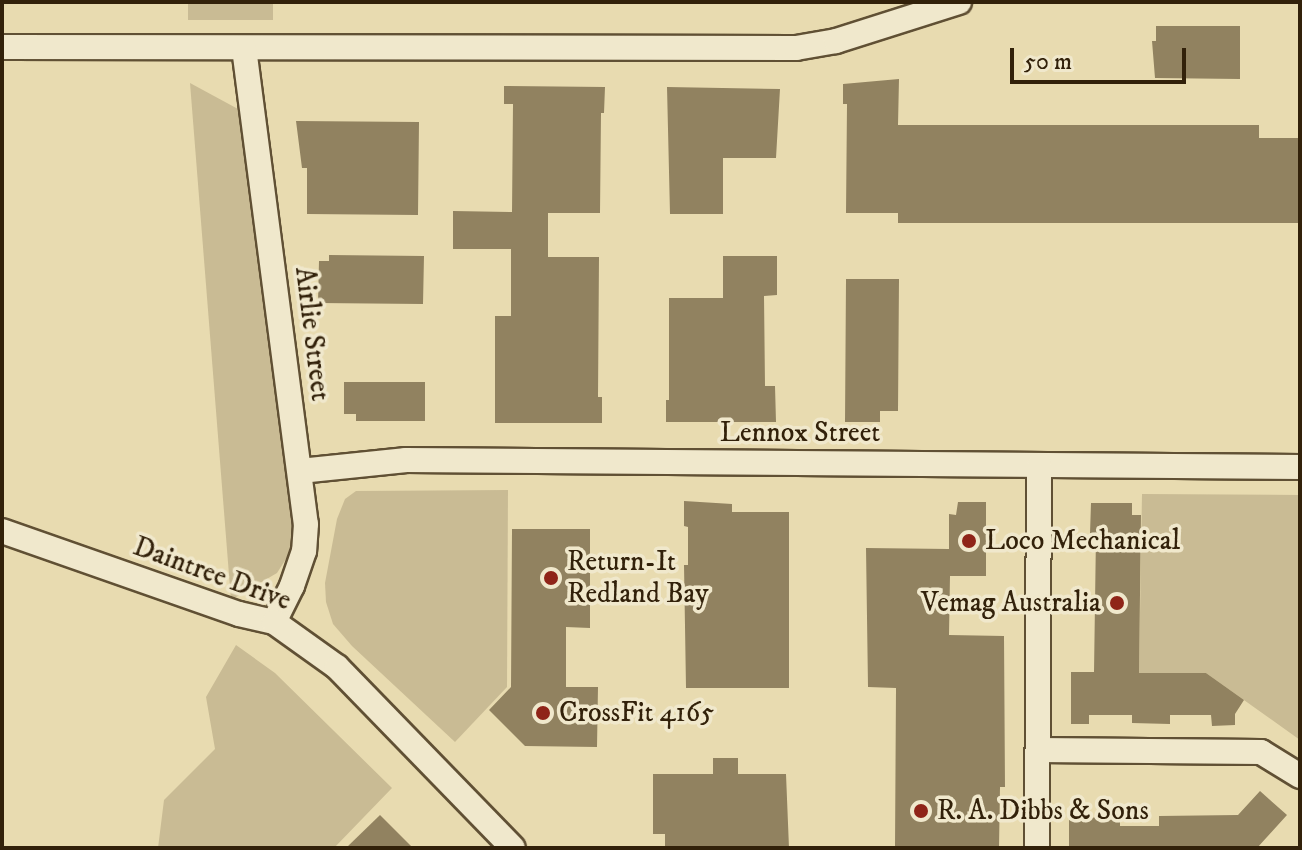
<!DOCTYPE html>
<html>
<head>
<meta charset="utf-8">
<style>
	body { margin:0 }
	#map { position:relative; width:1302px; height:850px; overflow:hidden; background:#e8dbb0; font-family:"IM FELL DW Pica",serif }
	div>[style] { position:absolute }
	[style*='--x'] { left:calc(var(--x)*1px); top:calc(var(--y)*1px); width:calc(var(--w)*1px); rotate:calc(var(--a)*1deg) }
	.green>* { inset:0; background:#c9bb94; transform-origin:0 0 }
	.building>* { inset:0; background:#918260 }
	.roads { filter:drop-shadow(2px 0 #605034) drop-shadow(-2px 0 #605034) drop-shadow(0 2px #605034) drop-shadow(0 -2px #605034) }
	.minor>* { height:24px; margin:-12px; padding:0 12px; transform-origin:12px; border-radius:12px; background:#f0e8cc }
	.dots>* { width:22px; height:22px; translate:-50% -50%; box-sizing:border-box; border:4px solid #f0e8cc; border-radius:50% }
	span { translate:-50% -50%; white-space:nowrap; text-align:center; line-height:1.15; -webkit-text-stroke:7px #f0e8cc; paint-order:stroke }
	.street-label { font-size:28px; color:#32210a }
	.poi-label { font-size:28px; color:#32210a }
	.left { translate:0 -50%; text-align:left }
	.right { translate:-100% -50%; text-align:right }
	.frame { position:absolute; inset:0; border:4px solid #32210a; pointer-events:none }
	.scale { position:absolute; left:1010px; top:48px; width:176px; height:36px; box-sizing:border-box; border:4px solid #32210a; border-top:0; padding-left:10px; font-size:24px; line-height:28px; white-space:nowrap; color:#32210a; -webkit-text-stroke:6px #f0e8cc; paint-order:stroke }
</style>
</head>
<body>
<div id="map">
	<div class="green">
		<div style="left:188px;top:2px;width:85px;height:18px"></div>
		<div style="clip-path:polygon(190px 83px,238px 109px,296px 519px,293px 548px,277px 573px,231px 600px)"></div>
		<div style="clip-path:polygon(508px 490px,507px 687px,455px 742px,352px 646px,333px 624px,326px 602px,325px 583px,337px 519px,345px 499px,356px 491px)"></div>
		<div style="clip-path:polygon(1142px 494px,1300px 495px,1300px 740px,1206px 673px,1139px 673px)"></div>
		<div style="clip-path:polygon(236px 645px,275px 673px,392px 788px,334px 848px,158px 848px,164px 800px,215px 749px,206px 697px)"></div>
	</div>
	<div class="building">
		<div style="clip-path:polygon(1156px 26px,1240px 26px,1240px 79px,1155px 78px,1152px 41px,1156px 41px)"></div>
		<div style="clip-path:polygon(899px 79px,898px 125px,1259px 125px,1259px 138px,1300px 138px,1300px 223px,898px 223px,898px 213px,846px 213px,847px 104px,843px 104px,843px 84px)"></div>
		<div style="clip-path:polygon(504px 86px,605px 87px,604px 113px,601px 113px,600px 213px,548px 213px,548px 257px,599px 257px,598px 397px,602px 397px,602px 423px,495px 423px,495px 316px,511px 316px,511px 249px,453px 249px,453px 211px,512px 212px,513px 104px,504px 104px)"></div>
		<div style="clip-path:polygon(667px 87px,780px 89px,776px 158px,723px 158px,723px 214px,670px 214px)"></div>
		<div style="clip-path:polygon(296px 121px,419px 122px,418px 215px,307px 214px,307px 168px,302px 168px)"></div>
		<div style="clip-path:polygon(329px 255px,424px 256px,423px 304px,318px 303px,319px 261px,329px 261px)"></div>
		<div style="clip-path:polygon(723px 256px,777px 256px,777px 295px,764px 296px,765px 386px,775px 386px,776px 422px,666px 422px,666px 400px,669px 400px,669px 298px,723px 298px)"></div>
		<div style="clip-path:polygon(846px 279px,899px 279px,898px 411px,880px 411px,880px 422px,845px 422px)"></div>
		<div style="clip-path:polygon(344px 382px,425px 382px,425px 421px,356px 421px,356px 414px,344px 414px)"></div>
		<div style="clip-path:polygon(684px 501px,732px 504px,732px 512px,789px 512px,789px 688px,686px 688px,684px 565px,688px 565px,688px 527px,684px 526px)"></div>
		<div style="clip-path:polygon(958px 502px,986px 502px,986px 576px,950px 576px,949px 635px,1004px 636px,1005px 787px,1000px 787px,999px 848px,895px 848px,896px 688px,868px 687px,866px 548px,949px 549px,949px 514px,956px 515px)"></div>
		<div style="clip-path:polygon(1091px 503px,1132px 503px,1132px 515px,1141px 515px,1139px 673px,1206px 673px,1244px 700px,1235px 714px,1235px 725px,1212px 726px,1211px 715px,1170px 715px,1170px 724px,1132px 723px,1132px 715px,1089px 715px,1089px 724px,1071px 724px,1071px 672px,1094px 672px,1096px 534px,1090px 534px)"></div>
		<div style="clip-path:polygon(512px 529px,590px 529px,590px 628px,566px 627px,566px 687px,598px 687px,597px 747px,525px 746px,489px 710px,511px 687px)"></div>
		<div style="clip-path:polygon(713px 758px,738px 758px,738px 774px,786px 774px,789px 848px,665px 848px,665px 834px,653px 834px,653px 774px,713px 774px)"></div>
		<div style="clip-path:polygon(1260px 791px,1287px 815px,1257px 848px,1069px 848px,1069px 820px,1120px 815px,1120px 826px,1159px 826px,1159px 816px,1238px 815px)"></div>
		<div style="clip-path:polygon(380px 815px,413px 848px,346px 848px)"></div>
	</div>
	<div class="roads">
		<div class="minor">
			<div style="--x:2;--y:47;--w:794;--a:0.07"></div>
			<div style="--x:796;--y:48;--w:41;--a:-9.9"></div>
			<div style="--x:836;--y:41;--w:129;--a:-17.6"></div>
			<div style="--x:244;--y:48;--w:480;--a:82.6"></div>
			<div style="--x:306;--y:524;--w:27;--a:94"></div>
			<div style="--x:304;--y:551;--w:37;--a:109"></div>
			<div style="--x:292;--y:586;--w:40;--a:116.6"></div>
			<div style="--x:300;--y:471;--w:107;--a:-5.9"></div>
			<div style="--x:406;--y:460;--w:894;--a:0.45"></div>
			<div style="--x:2;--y:531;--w:251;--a:19.3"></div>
			<div style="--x:239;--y:614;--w:36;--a:13"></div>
			<div style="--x:274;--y:622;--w:77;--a:35.5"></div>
			<div style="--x:337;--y:667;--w:252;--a:45.8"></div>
			<div style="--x:1038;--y:750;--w:223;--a:0.5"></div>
			<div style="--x:1261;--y:752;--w:46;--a:31.6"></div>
			<div style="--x:1037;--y:848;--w:383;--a:-89.7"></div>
		</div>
	</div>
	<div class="dots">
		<div style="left:969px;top:541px;background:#8f2418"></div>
		<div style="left:551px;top:578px;background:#8f2418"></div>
		<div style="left:1117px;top:603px;background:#8f2418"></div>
		<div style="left:543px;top:713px;background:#8f2418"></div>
		<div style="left:921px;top:811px;background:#8f2418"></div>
	</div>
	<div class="street-label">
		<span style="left:312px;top:334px;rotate:83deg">Airlie Street</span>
		<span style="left:800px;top:433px">Lennox Street</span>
		<span style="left:212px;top:574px;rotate:20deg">Daintree Drive</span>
	</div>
	<div class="poi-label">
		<span class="left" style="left:985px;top:541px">Loco Mechanical</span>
		<span class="left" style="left:567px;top:578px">Return-It<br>Redland Bay</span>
		<span class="right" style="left:1101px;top:603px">Vemag Australia</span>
		<span class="left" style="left:559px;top:713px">CrossFit 4165</span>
		<span class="left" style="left:937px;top:811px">R. A. Dibbs &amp; Sons</span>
	</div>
	<div class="frame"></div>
	<div class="scale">50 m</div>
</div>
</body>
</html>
